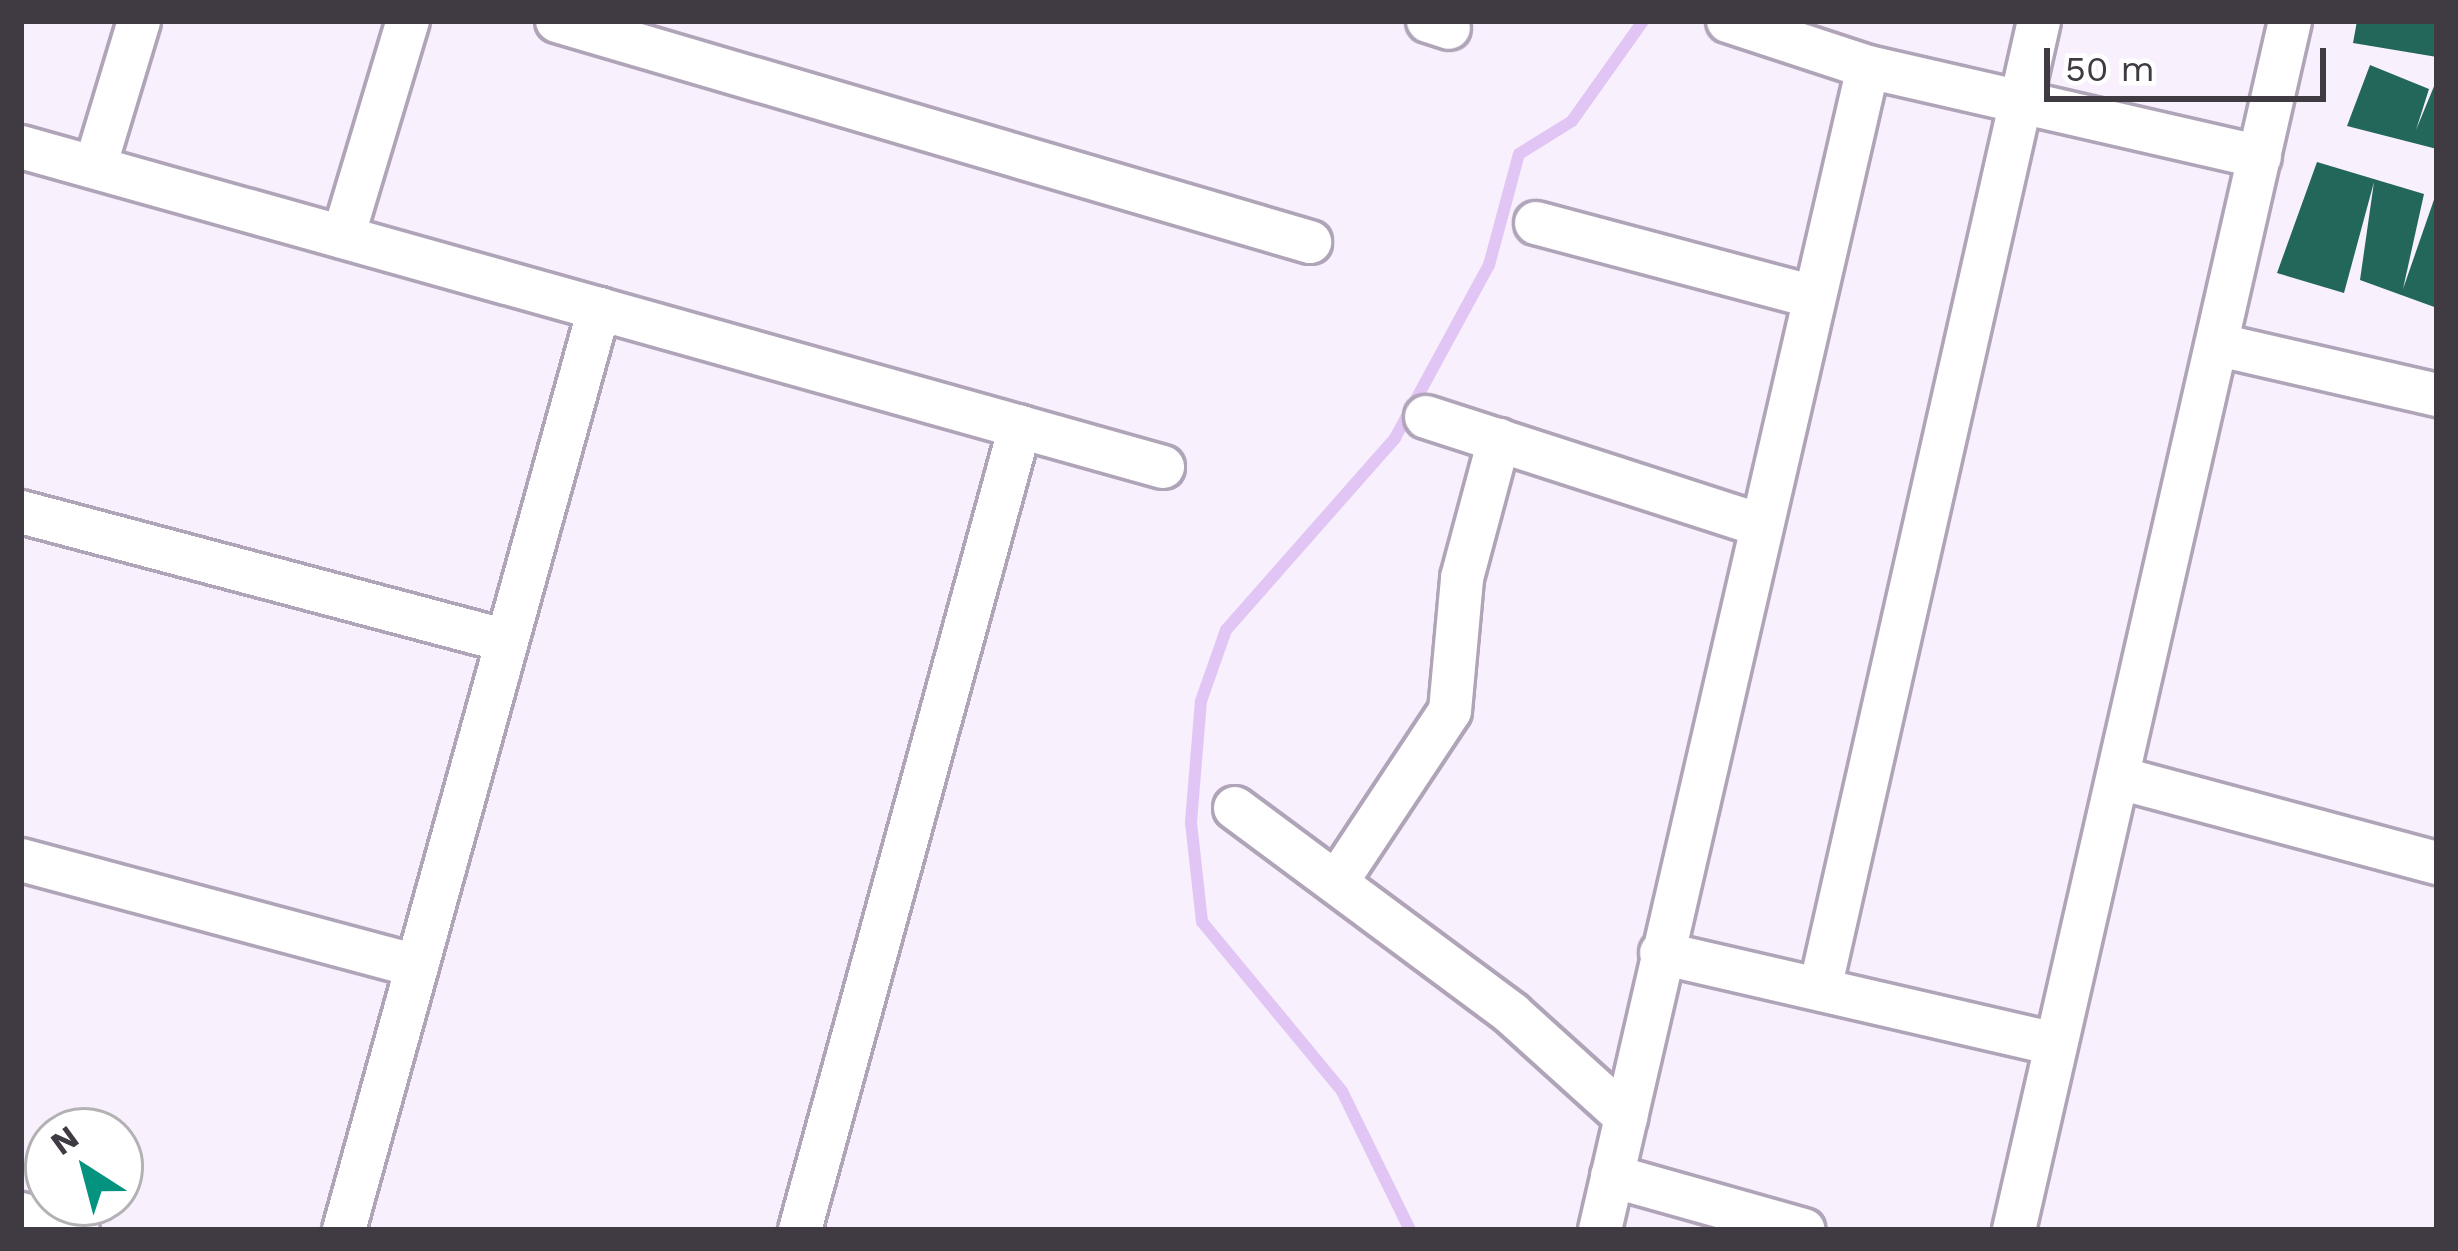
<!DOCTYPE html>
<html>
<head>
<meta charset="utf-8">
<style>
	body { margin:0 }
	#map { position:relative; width:2458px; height:1251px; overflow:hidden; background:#f8f0fd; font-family:"Work Sans",sans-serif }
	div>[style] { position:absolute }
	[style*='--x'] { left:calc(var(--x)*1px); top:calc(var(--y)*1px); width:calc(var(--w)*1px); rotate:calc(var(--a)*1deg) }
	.stream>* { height:12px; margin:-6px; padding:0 6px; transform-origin:6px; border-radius:6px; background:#e1c5f4 }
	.building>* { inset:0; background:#23675b }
	.roads { filter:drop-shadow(3px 0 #b0a4b8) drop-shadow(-3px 0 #b0a4b8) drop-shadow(0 3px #b0a4b8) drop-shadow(0 -3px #b0a4b8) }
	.minor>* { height:42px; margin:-21px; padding:0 21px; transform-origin:21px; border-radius:21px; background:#fff }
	span { translate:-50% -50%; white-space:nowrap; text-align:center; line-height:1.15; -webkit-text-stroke:12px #fff; paint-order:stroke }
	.frame { position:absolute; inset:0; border:24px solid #403b43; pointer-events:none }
	.north { position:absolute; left:24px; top:1107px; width:120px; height:120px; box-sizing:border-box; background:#fff; border:3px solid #b3b1b4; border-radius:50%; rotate:324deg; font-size:33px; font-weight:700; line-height:48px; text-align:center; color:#403b43 }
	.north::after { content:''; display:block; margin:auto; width:42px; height:54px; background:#03937f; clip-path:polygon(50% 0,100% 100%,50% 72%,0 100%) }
	.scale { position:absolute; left:2044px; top:48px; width:282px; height:54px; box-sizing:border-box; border:6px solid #403b43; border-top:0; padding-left:15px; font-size:36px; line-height:42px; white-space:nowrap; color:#403b43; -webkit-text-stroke:9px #fff; paint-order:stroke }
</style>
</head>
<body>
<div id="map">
	<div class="stream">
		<div style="--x:1410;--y:1230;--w:155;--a:-116.1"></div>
		<div style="--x:1342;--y:1091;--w:219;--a:-129.6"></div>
		<div style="--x:1202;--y:922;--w:101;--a:-96.3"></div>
		<div style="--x:1191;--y:822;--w:121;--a:-85.3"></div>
		<div style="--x:1201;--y:701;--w:75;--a:-70.6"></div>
		<div style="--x:1226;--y:630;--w:256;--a:-48.6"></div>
		<div style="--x:1395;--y:438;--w:197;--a:-61.5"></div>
		<div style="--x:1489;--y:265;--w:115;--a:-74.9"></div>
		<div style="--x:1519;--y:154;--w:62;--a:-31.9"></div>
		<div style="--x:1572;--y:121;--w:123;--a:-54.6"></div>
	</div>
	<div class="building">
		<div style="clip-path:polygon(2357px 21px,2437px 21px,2437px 57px,2353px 43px)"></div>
		<div style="clip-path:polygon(2370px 65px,2429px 89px,2416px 130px,2437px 79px,2437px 149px,2347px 126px)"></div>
		<div style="clip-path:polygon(2317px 162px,2424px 194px,2403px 289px,2437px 191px,2437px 308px,2360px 280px,2374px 182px,2344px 293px,2277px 273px)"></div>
	</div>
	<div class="roads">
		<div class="minor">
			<div style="--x:557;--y:21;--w:785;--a:16.36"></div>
			<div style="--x:1428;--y:21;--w:22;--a:18"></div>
			<div style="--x:1728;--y:21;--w:147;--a:18.2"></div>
			<div style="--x:1868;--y:67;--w:402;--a:12.9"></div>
			<div style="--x:21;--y:147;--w:1186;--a:15.65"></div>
			<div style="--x:95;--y:167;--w:152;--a:-73.2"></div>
			<div style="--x:1536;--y:223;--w:288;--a:14.9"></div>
			<div style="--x:343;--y:237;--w:226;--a:-73.3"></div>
			<div style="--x:2219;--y:345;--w:224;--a:12.9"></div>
			<div style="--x:1426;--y:417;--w:352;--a:17.9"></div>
			<div style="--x:21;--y:512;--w:503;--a:14.87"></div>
			<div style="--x:2119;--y:778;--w:329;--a:15"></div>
			<div style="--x:1235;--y:808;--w:345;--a:36.6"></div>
			<div style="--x:1512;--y:1014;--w:154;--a:42.1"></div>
			<div style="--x:21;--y:860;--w:410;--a:15"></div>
			<div style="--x:1340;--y:877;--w:199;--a:-56.5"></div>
			<div style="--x:1450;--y:711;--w:134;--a:-84.8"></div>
			<div style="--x:1462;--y:578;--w:143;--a:-75"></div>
			<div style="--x:1661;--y:953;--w:400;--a:13"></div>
			<div style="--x:1820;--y:989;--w:992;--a:-77.25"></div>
			<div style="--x:1612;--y:1176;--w:199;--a:15.7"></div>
			<div style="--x:21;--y:1214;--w:59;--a:15.7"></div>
			<div style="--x:344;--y:1230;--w:956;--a:-74.52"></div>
			<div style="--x:800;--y:1230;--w:833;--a:-74.68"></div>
			<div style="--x:1600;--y:1230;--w:1193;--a:-77.02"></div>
			<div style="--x:2014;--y:1230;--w:1240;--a:-77.14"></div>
		</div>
	</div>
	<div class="frame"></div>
	<div class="north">N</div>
	<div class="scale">50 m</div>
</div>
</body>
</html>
